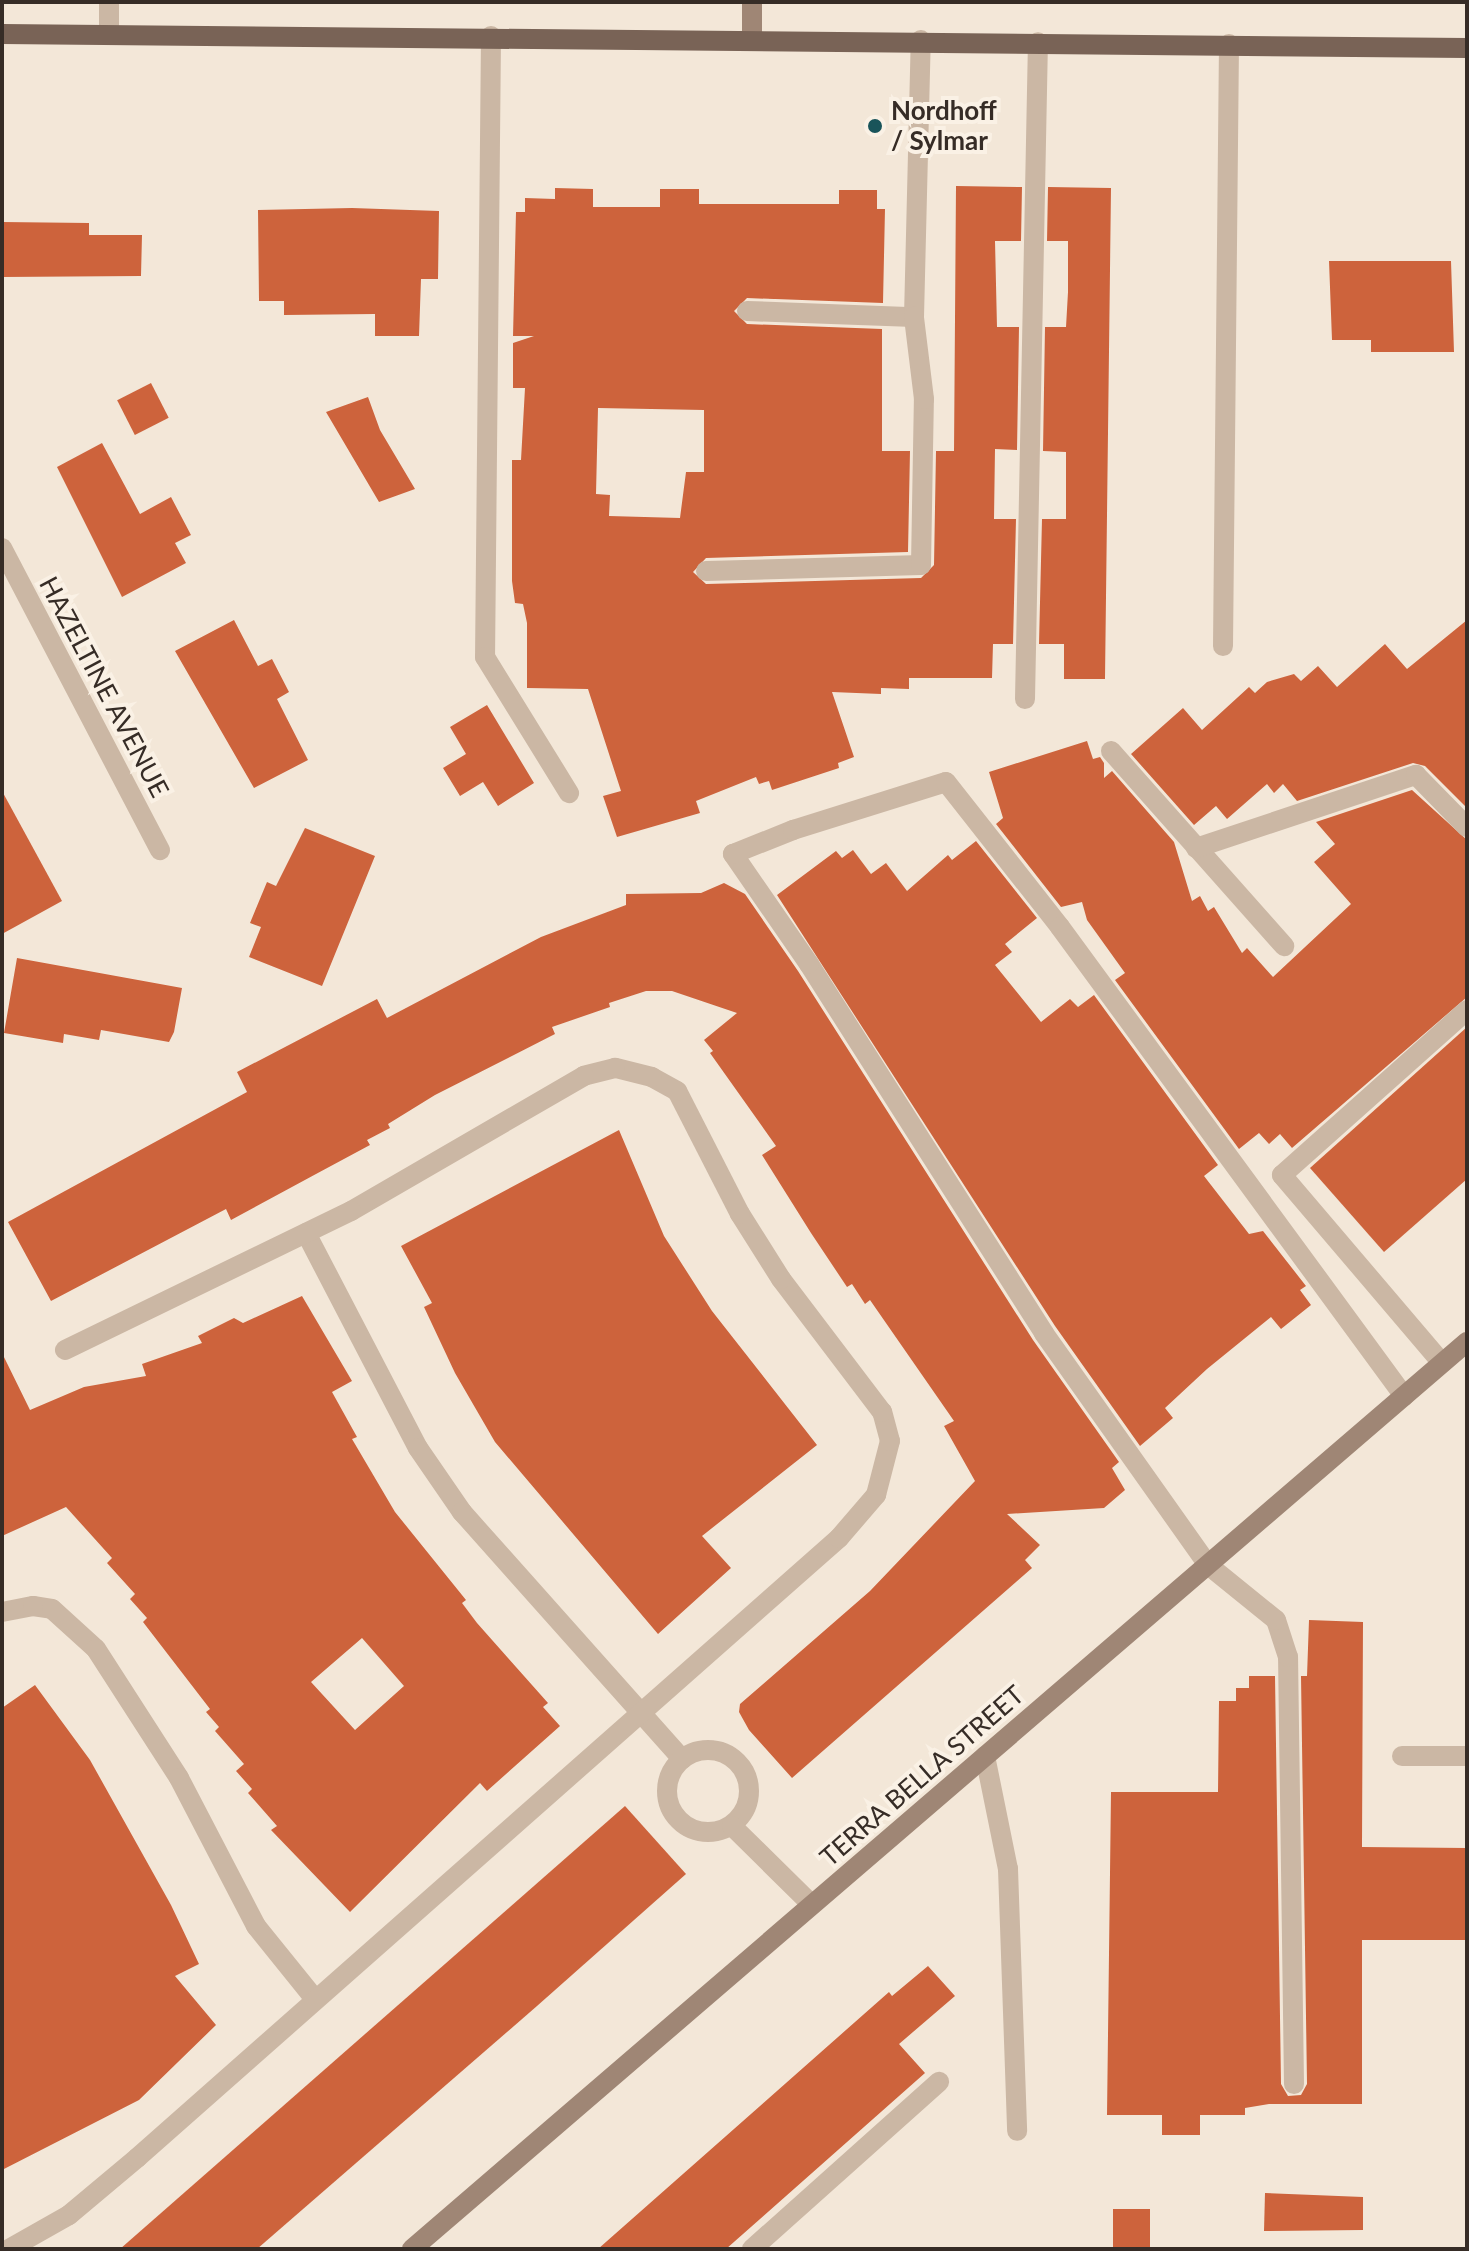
<!DOCTYPE html>
<html>
<head>
<meta charset="utf-8">
<style>
	body { margin:0 }
	#map { position:relative; width:1469px; height:2251px; overflow:hidden; background:#f3e7d8; font-family:Lato,sans-serif }
	div>[style] { position:absolute }
	[style*='--x'] { left:calc(var(--x)*1px); top:calc(var(--y)*1px); width:calc(var(--w)*1px); rotate:calc(var(--a)*1deg) }
	.building>* { inset:0; background:#cd633c; transform-origin:0 0 }
	.lane>* { height:20px; margin:-10px; padding:0 10px; transform-origin:10px; border-radius:10px; background:#cbb7a4 }
	.lane>.ring { margin:-10px; padding:0; box-sizing:content-box; background:none; border:20px solid #cbb7a4; border-radius:50% }
	.street>* { height:20px; margin:-10px; padding:0 10px; transform-origin:10px; border-radius:10px; background:#cbb7a4 }
	.secondary>* { height:20px; margin:-10px; padding:0 10px; transform-origin:10px; border-radius:10px; background:#9f8675 }
	.primary>* { height:20px; margin:-10px; padding:0 10px; transform-origin:10px; border-radius:10px; background:#796356 }
	.dots>* { width:22px; height:22px; translate:-50% -50%; box-sizing:border-box; border:4px solid #faf1e5; border-radius:50% }
	span { translate:-50% -50%; white-space:nowrap; text-align:center; line-height:1.15; -webkit-text-stroke:8px #faf1e5; paint-order:stroke }
	.poi-label { font-size:26px; color:#362c26; font-weight:700 }
	.left { translate:0 -50%; text-align:left }
	.street-label { font-size:26px; color:#362c26 }
	.frame { position:absolute; inset:0; border:4px solid #362c26; pointer-events:none }
</style>
</head>
<body>
<div id="map">
	<div class="building">
		<div style="clip-path:polygon(evenodd,956px 186px,1022px 187px,1021px 241px,995px 241px,997px 327px,1019px 327px,1017px 450px,995px 449px,994px 519px,1016px 519px,1013px 644px,993px 644px,992px 678px,909px 678px,909px 689px,881px 688px,881px 694px,832px 692px,854px 757px,838px 763px,839px 768px,772px 790px,769px 781px,759px 784px,756px 777px,696px 801px,700px 813px,617px 837px,603px 796px,621px 791px,588px 689px,527px 688px,527px 623px,523px 604px,515px 603px,512px 581px,512px 460px,521px 460px,525px 388px,513px 388px,513px 343px,534px 336px,513px 336px,516px 212px,525px 212px,525px 198px,555px 199px,555px 188px,593px 189px,593px 207px,660px 207px,660px 189px,699px 189px,699px 204px,839px 204px,839px 190px,877px 190px,877px 209px,885px 209px,883px 303px,747px 298px,734px 311px,747px 324px,882px 329px,882px 451px,910px 451px,908px 552px,706px 558px,693px 572px,706px 584px,921px 578px,934px 565px,936px 451px,954px 451px,956px 186px,598px 408px,704px 410px,704px 472px,686px 472px,680px 518px,609px 516px,610px 495px,596px 494px,598px 408px)"></div>
		<div style="clip-path:polygon(1048px 187px,1111px 188px,1105px 679px,1064px 679px,1064px 644px,1039px 644px,1042px 519px,1066px 519px,1066px 452px,1043px 451px,1045px 327px,1066px 327px,1068px 292px,1068px 241px,1047px 241px)"></div>
		<div style="clip-path:polygon(352px 208px,439px 211px,438px 279px,421px 279px,419px 336px,375px 336px,375px 314px,284px 315px,284px 301px,259px 301px,258px 210px)"></div>
		<div style="clip-path:polygon(2px 222px,89px 223px,89px 235px,142px 235px,141px 276px,2px 277px)"></div>
		<div style="clip-path:polygon(1329px 261px,1451px 261px,1454px 352px,1371px 352px,1371px 340px,1332px 340px)"></div>
		<div style="left:151px;top:383px;width:39px;height:38px;rotate:63deg"></div>
		<div style="clip-path:polygon(368px 397px,380px 430px,415px 489px,379px 502px,326px 412px)"></div>
		<div style="clip-path:polygon(102px 443px,140px 514px,171px 497px,191px 535px,175px 543px,186px 563px,122px 597px,57px 467px)"></div>
		<div style="clip-path:polygon(234px 620px,258px 666px,272px 659px,289px 692px,277px 699px,308px 760px,254px 788px,175px 651px)"></div>
		<div style="clip-path:polygon(1467px 620px,1467px 808px,1425px 766px,1413px 763px,1297px 801px,1283px 784px,1274px 793px,1267px 784px,1227px 819px,1216px 806px,1194px 825px,1131px 754px,1183px 708px,1202px 730px,1249px 687px,1255px 693px,1267px 682px,1294px 674px,1301px 681px,1318px 666px,1337px 687px,1385px 644px,1407px 669px)"></div>
		<div style="clip-path:polygon(487px 705px,534px 783px,498px 806px,483px 782px,460px 796px,443px 768px,466px 754px,450px 727px)"></div>
		<div style="clip-path:polygon(1087px 741px,1093px 759px,1100px 757px,1104px 763px,1104px 778px,1112px 771px,1174px 842px,1192px 901px,1200px 896px,1208px 911px,1214px 907px,1242px 953px,1247px 948px,1273px 977px,1351px 904px,1314px 862px,1335px 844px,1316px 822px,1412px 790px,1467px 840px,1467px 997px,1292px 1148px,1280px 1134px,1269px 1144px,1259px 1133px,1239px 1149px,1115px 980px,1125px 973px,1087px 920px,1082px 902px,1061px 907px,996px 824px,1003px 818px,989px 772px)"></div>
		<div style="clip-path:polygon(2px 791px,62px 901px,2px 934px)"></div>
		<div style="clip-path:polygon(305px 828px,375px 856px,322px 986px,249px 957px,261px 927px,250px 923px,267px 882px,276px 886px)"></div>
		<div style="clip-path:polygon(976px 841px,1037px 918px,1005px 944px,1012px 952px,995px 965px,1041px 1022px,1070px 999px,1078px 1007px,1094px 995px,1218px 1165px,1204px 1176px,1249px 1234px,1263px 1231px,1306px 1286px,1300px 1290px,1311px 1305px,1281px 1329px,1271px 1317px,1207px 1369px,1165px 1408px,1173px 1418px,1140px 1446px,1055px 1326px,777px 895px,836px 851px,842px 858px,853px 850px,871px 874px,886px 863px,907px 891px,948px 855px,952px 860px)"></div>
		<div style="clip-path:polygon(724px 883px,745px 894px,798px 971px,1033px 1340px,1119px 1462px,1112px 1468px,1125px 1490px,1104px 1508px,1007px 1514px,1040px 1545px,1025px 1560px,1032px 1568px,792px 1778px,749px 1730px,739px 1712px,740px 1704px,870px 1591px,975px 1481px,944px 1426px,954px 1421px,870px 1300px,865px 1304px,852px 1284px,847px 1287px,811px 1233px,762px 1155px,776px 1146px,710px 1053px,713px 1051px,704px 1040px,737px 1013px,672px 991px,646px 991px,609px 1003px,610px 1007px,552px 1027px,555px 1034px,435px 1095px,388px 1124px,390px 1128px,367px 1140px,370px 1145px,316px 1174px,231px 1220px,226px 1209px,51px 1301px,8px 1222px,247px 1092px,237px 1072px,377px 999px,387px 1018px,541px 937px,626px 905px,626px 894px,701px 893px)"></div>
		<div style="clip-path:polygon(17px 958px,182px 988px,174px 1032px,169px 1042px,101px 1030px,99px 1040px,64px 1034px,63px 1043px,4px 1033px)"></div>
		<div style="clip-path:polygon(1467px 1027px,1467px 1179px,1384px 1252px,1310px 1168px)"></div>
		<div style="clip-path:polygon(619px 1130px,664px 1236px,712px 1311px,817px 1445px,702px 1536px,731px 1568px,658px 1634px,495px 1442px,455px 1373px,424px 1307px,432px 1303px,401px 1246px)"></div>
		<div style="clip-path:polygon(evenodd,302px 1296px,352px 1381px,332px 1392px,357px 1437px,352px 1439px,395px 1512px,466px 1600px,462px 1603px,477px 1623px,548px 1703px,543px 1707px,560px 1726px,487px 1791px,480px 1783px,350px 1912px,271px 1830px,277px 1826px,248px 1793px,252px 1789px,236px 1771px,244px 1764px,215px 1731px,219px 1727px,206px 1712px,210px 1709px,143px 1622px,147px 1618px,130px 1599px,135px 1594px,107px 1563px,112px 1558px,66px 1507px,2px 1536px,2px 1353px,30px 1410px,84px 1387px,146px 1376px,142px 1364px,202px 1343px,198px 1336px,234px 1318px,243px 1323px,302px 1296px,362px 1638px,404px 1686px,355px 1730px,311px 1682px,362px 1638px)"></div>
		<div style="clip-path:polygon(1309px 1620px,1363px 1622px,1362px 1847px,1467px 1848px,1467px 1940px,1362px 1940px,1362px 2104px,1269px 2104px,1245px 2108px,1245px 2115px,1200px 2115px,1200px 2135px,1162px 2135px,1162px 2115px,1107px 2115px,1111px 1792px,1218px 1792px,1219px 1701px,1236px 1701px,1236px 1688px,1249px 1688px,1249px 1676px,1275px 1676px,1281px 2084px,1288px 2096px,1301px 2095px,1307px 2084px,1301px 1676px,1307px 1676px)"></div>
		<div style="clip-path:polygon(35px 1685px,90px 1760px,171px 1905px,199px 1964px,175px 1976px,216px 2025px,139px 2100px,2px 2170px,2px 1708px)"></div>
		<div style="clip-path:polygon(625px 1806px,686px 1874px,537px 2006px,257px 2249px,120px 2249px)"></div>
		<div style="clip-path:polygon(928px 1966px,955px 1996px,899px 2044px,925px 2073px,726px 2249px,598px 2249px,889px 1992px,892px 1996px)"></div>
		<div style="clip-path:polygon(1265px 2193px,1363px 2197px,1363px 2230px,1264px 2231px)"></div>
		<div style="left:1113px;top:2209px;width:37px;height:40px"></div>
	</div>
	<div class="lane">
		<div style="--x:109;--y:34;--w:32;--a:-90"></div>
		<div style="--x:491;--y:36;--w:621;--a:90.55"></div>
		<div style="--x:485;--y:657;--w:160;--a:58.3"></div>
		<div style="--x:747;--y:311;--w:167;--a:2.1"></div>
		<div style="--x:914;--y:317;--w:277;--a:-88.6"></div>
		<div style="--x:706;--y:571;--w:215;--a:-1.6"></div>
		<div style="--x:921;--y:565;--w:166;--a:-89"></div>
		<div style="--x:924;--y:399;--w:83;--a:-97"></div>
		<div style="--x:1223;--y:646;--w:602;--a:-89.43"></div>
		<div style="--x:1025;--y:699;--w:657;--a:-88.87"></div>
		<div style="--x:1111;--y:751;--w:261;--a:48.4"></div>
		<div style="--x:1196;--y:848;--w:232;--a:-18.4"></div>
		<div style="--x:1416;--y:775;--w:73;--a:45.6"></div>
		<div style="--x:306;--y:1233;--w:242;--a:62.5"></div>
		<div style="--x:418;--y:1448;--w:78;--a:55.5"></div>
		<div style="--x:462;--y:1512;--w:331;--a:48.3"></div>
		<div style="--x:1442;--y:1363;--w:247;--a:-130.4"></div>
		<div style="--x:1282;--y:1175;--w:248;--a:-41.7"></div>
		<div style="--x:2;--y:1612;--w:32;--a:-11"></div>
		<div style="--x:33;--y:1606;--w:19;--a:9"></div>
		<div style="--x:52;--y:1609;--w:59;--a:42.3"></div>
		<div style="--x:96;--y:1649;--w:153;--a:57.2"></div>
		<div style="--x:179;--y:1778;--w:167;--a:62.5"></div>
		<div style="--x:256;--y:1926;--w:92;--a:51.1"></div>
		<div class="ring" style="left:667px;top:1750px;width:62px;height:62px"></div>
		<div style="--x:985;--y:1756;--w:115;--a:78.5"></div>
		<div style="--x:1008;--y:1869;--w:262;--a:88"></div>
		<div style="--x:1402;--y:1756;--w:65;--a:0"></div>
		<div style="--x:732;--y:1826;--w:112;--a:44.6"></div>
		<div style="--x:1294;--y:2084;--w:427;--a:-90.8"></div>
		<div style="--x:1288;--y:1657;--w:39;--a:-108"></div>
		<div style="--x:1276;--y:1620;--w:87;--a:-141"></div>
		<div style="--x:1208;--y:1565;--w:284;--a:-125.3"></div>
		<div style="--x:1044;--y:1333;--w:437;--a:-122.5"></div>
		<div style="--x:809;--y:964;--w:134;--a:-124.6"></div>
		<div style="--x:733;--y:854;--w:65;--a:-21.8"></div>
		<div style="--x:793;--y:830;--w:160;--a:-17.4"></div>
		<div style="--x:946;--y:782;--w:184;--a:51.8"></div>
		<div style="--x:1060;--y:927;--w:582;--a:53.74"></div>
		<div style="--x:9;--y:2249;--w:69;--a:-29.5"></div>
		<div style="--x:69;--y:2215;--w:89;--a:-40"></div>
		<div style="--x:137;--y:2158;--w:937;--a:-41.45"></div>
		<div style="--x:839;--y:1538;--w:57;--a:-49.3"></div>
		<div style="--x:876;--y:1495;--w:56;--a:-75.5"></div>
		<div style="--x:890;--y:1441;--w:30;--a:-105"></div>
		<div style="--x:882;--y:1412;--w:167;--a:-127.2"></div>
		<div style="--x:781;--y:1279;--w:77;--a:-122.2"></div>
		<div style="--x:740;--y:1214;--w:138;--a:-117.1"></div>
		<div style="--x:677;--y:1091;--w:29;--a:-151"></div>
		<div style="--x:652;--y:1077;--w:38;--a:-166"></div>
		<div style="--x:615;--y:1068;--w:32;--a:166"></div>
		<div style="--x:584;--y:1076;--w:269;--a:149.9"></div>
		<div style="--x:351;--y:1211;--w:318;--a:154.1"></div>
		<div style="--x:752;--y:2249;--w:251;--a:-41.8"></div>
	</div>
	<div class="street">
		<div style="--x:2;--y:548;--w:341;--a:62.4"></div>
	</div>
	<div class="secondary">
		<div style="--x:752;--y:2;--w:36;--a:90"></div>
		<div style="--x:412;--y:2249;--w:1391;--a:-40.69"></div>
	</div>
	<div class="primary">
		<div style="--x:2;--y:34;--w:1465;--a:0.55"></div>
	</div>
	<div class="dots">
		<div style="left:875px;top:126px;background:#19545a"></div>
	</div>
	<div class="poi-label">
		<span class="left" style="left:891px;top:126px">Nordhoff<br>/ Sylmar</span>
	</div>
	<div class="street-label">
		<span style="left:104px;top:687px;rotate:62deg">HAZELTINE AVENUE</span>
		<span style="left:922px;top:1776px;rotate:-41deg">TERRA BELLA STREET</span>
	</div>
	<div class="frame"></div>
</div>
</body>
</html>
